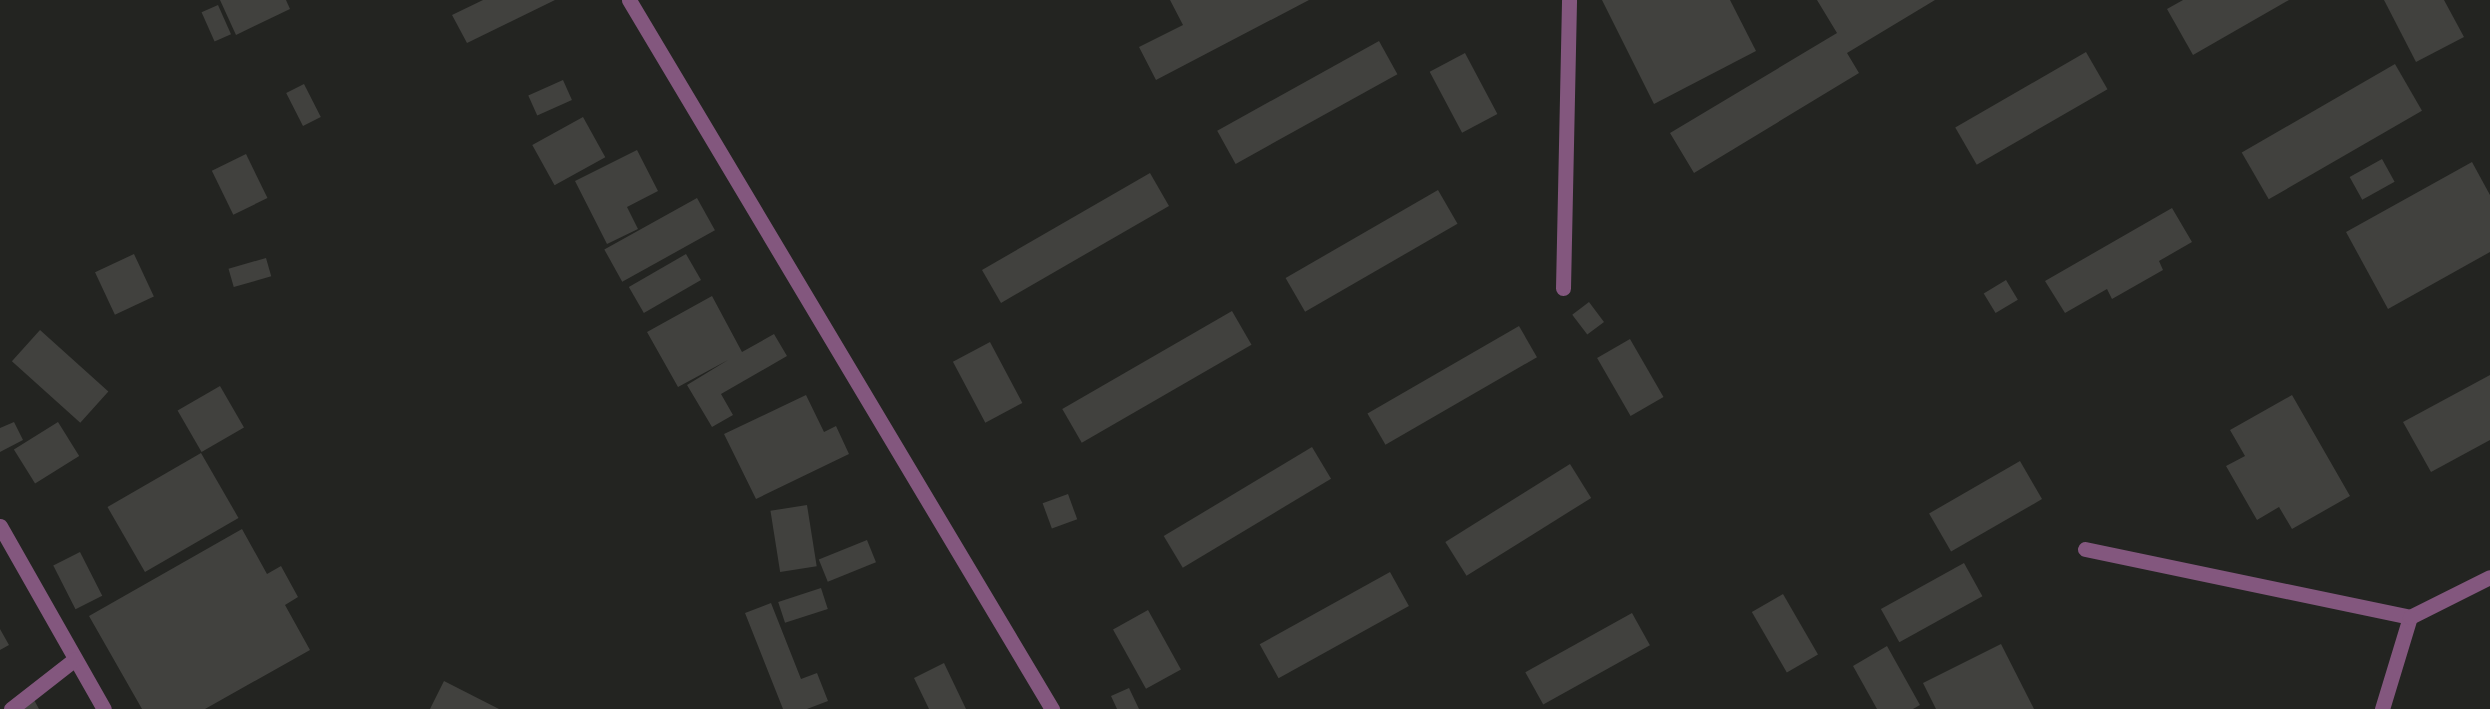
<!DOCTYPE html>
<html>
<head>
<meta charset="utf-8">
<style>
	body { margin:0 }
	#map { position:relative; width:2490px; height:709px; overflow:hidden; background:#232421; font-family:"Libre Baskerville",serif }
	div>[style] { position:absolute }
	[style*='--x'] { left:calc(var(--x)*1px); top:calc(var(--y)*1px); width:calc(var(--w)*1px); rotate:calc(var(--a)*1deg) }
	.building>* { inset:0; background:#41413e; transform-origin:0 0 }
	.minor>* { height:15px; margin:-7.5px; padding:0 7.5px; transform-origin:7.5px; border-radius:7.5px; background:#83577e }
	span { translate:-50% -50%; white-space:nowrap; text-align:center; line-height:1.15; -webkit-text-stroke:6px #232421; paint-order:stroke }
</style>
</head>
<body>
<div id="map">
	<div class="building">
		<div style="clip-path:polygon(220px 0,286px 0,290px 9px,236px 35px)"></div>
		<div style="clip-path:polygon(483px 0,555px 0,467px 43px,452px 15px)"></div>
		<div style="clip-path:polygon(1170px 0,1309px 0,1156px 80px,1139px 47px,1183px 25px)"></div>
		<div style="clip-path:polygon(1602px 0,1730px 0,1756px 51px,1654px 104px)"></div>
		<div style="clip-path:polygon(1817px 0,1935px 0,1847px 53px,1859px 73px,1694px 173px,1670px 133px,1837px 33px)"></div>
		<div style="clip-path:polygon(2183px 0,2289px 0,2193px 55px,2167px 9px)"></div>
		<div style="clip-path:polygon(2384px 0,2444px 0,2464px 37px,2416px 62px)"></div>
		<div style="left:218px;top:5px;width:32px;height:18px;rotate:66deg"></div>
		<div style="left:1379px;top:41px;width:38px;height:185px;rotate:61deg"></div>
		<div style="left:2086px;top:52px;width:43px;height:151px;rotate:60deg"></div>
		<div style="left:1465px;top:53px;width:69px;height:40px;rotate:62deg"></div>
		<div style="left:2395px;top:64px;width:54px;height:177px;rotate:60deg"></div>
		<div style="left:563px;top:80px;width:22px;height:38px;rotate:66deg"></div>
		<div style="left:304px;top:84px;width:37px;height:20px;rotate:63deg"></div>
		<div style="left:583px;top:117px;width:46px;height:58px;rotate:61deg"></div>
		<div style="clip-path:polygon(637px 150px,658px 191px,627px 207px,638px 229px,607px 244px,575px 181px)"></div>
		<div style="left:246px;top:154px;width:49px;height:38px;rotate:64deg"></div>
		<div style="left:2382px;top:159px;width:26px;height:37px;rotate:61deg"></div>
		<div style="clip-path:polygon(2472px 162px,2490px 195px,2490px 252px,2388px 309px,2346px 232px)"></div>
		<div style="left:1150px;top:173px;width:38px;height:194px;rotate:60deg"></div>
		<div style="left:1438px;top:190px;width:39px;height:176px;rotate:60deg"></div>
		<div style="left:697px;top:198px;width:37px;height:106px;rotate:61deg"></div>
		<div style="clip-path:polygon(2172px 208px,2192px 242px,2159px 261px,2163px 270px,2112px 299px,2107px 289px,2065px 313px,2045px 281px)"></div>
		<div style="left:134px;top:254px;width:47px;height:43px;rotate:65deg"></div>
		<div style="left:686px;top:254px;width:30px;height:66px;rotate:60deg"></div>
		<div style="left:266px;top:258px;width:19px;height:39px;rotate:74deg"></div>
		<div style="left:2006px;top:280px;width:23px;height:26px;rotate:59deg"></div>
		<div style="clip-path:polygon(712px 296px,742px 352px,774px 334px,787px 356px,721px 394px,733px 415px,712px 427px,687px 385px,728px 360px,678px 387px,647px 332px)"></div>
		<div style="left:1589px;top:302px;width:25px;height:21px;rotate:53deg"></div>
		<div style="left:1232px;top:311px;width:39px;height:196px;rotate:60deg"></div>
		<div style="left:1519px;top:326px;width:36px;height:175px;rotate:60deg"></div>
		<div style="left:40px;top:330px;width:92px;height:42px;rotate:42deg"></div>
		<div style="left:1630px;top:339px;width:67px;height:38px;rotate:60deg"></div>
		<div style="left:990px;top:342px;width:69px;height:42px;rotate:62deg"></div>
		<div style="clip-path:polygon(2490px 375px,2490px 440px,2431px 472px,2403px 422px)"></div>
		<div style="left:220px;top:386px;width:48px;height:49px;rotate:60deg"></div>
		<div style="clip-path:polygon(806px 395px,824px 432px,836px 426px,849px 454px,756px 499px,724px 434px)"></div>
		<div style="clip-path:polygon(2292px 395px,2350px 496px,2292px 529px,2279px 507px,2257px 520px,2226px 466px,2245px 456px,2230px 430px)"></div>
		<div style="clip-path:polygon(14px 422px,23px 440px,0 452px,0 428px)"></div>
		<div style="left:58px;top:422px;width:40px;height:52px;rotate:58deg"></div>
		<div style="left:1312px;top:447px;width:37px;height:173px;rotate:59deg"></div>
		<div style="left:201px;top:453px;width:75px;height:108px;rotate:60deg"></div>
		<div style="left:2020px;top:461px;width:44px;height:105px;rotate:60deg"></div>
		<div style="left:1570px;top:464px;width:40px;height:147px;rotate:58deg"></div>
		<div style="left:1068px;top:494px;width:27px;height:27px;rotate:70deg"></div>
		<div style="left:807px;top:505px;width:62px;height:37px;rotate:81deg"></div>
		<div style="clip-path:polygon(242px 529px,267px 574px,281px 566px,298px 597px,285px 605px,310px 650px,205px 709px,142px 709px,89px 616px)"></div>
		<div style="left:867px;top:540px;width:24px;height:52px;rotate:68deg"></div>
		<div style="left:80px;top:552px;width:49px;height:30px;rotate:63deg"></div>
		<div style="left:1964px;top:563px;width:38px;height:95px;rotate:61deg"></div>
		<div style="left:1390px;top:572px;width:39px;height:149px;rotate:61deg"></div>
		<div style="left:821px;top:588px;width:22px;height:45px;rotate:72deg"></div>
		<div style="left:1783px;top:594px;width:70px;height:36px;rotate:60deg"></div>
		<div style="clip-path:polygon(771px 603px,801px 679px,817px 673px,828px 701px,807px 709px,783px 709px,745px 613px)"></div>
		<div style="left:1148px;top:610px;width:68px;height:40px;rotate:61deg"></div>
		<div style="left:1632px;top:613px;width:37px;height:122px;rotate:61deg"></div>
		<div style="clip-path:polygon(0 629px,9px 645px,0 650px)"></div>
		<div style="clip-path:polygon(2001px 644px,2034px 709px,1936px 709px,1923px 683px)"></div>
		<div style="clip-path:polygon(1887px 646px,1920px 705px,1913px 709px,1877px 709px,1853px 666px)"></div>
		<div style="clip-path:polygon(944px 663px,966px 709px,929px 709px,914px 678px)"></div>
		<div style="clip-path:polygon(444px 681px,499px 709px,430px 709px)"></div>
		<div style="clip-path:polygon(1129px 688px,1139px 709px,1117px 709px,1111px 696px)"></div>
		<div style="clip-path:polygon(33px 698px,39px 709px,14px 709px)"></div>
	</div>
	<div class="minor">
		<div style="--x:629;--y:0;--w:826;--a:59.18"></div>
		<div style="--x:1563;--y:288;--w:288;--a:-88.8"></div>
		<div style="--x:0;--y:526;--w:210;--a:60.4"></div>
		<div style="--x:2085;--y:549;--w:332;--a:11.8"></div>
		<div style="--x:11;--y:709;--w:81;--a:-38"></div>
		<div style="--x:2382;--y:709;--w:96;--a:-73.1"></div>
		<div style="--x:2410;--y:617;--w:89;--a:-26.6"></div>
	</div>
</div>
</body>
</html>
